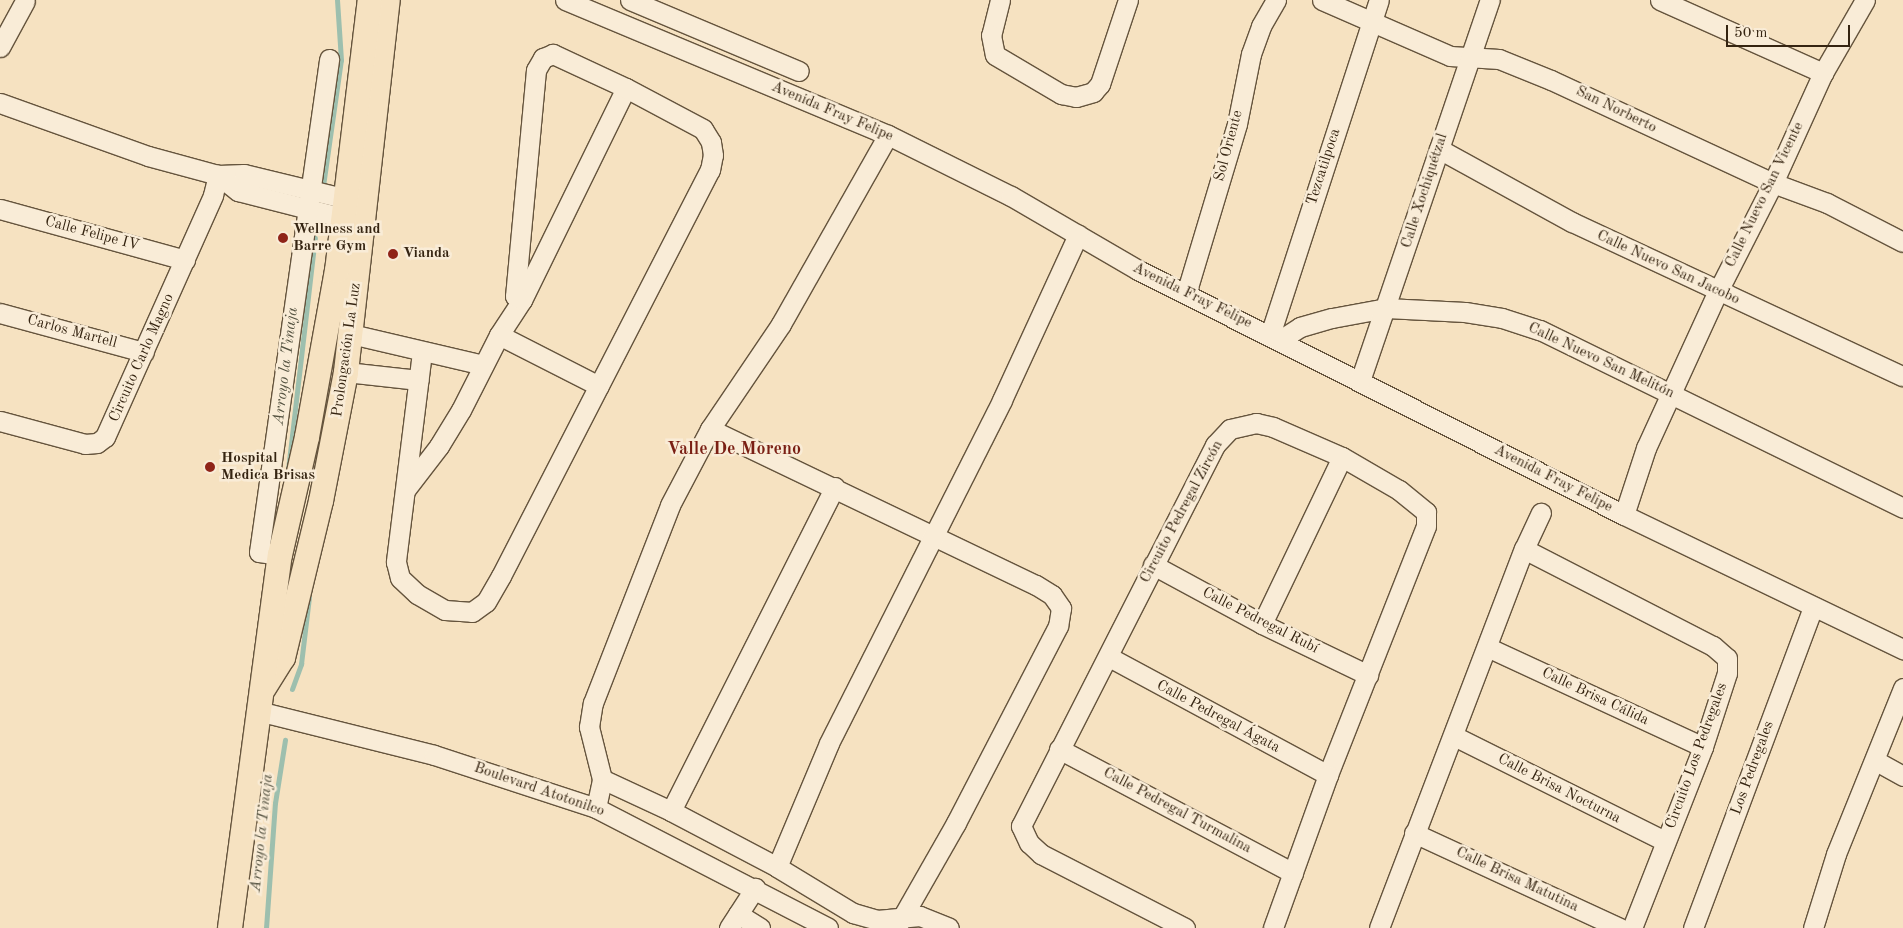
<!DOCTYPE html>
<html>
<head>
<meta charset="utf-8">
<style>
	body { margin:0 }
	#map { position:relative; width:1903px; height:928px; overflow:hidden; background:#f6e2c1; font-family:"Old Standard TT",serif }
	div>[style] { position:absolute }
	[style*='--x'] { left:calc(var(--x)*1px); top:calc(var(--y)*1px); width:calc(var(--w)*1px); rotate:calc(var(--a)*1deg) }
	.stream>* { height:5px; margin:-2.5px; padding:0 2.5px; transform-origin:2.5px; border-radius:2.5px; background:#9dbfae }
	.roads { filter:drop-shadow(1px 0 #65543d) drop-shadow(-1px 0 #65543d) drop-shadow(0 1px #65543d) drop-shadow(0 -1px #65543d) }
	.minor>* { height:19px; margin:-9.5px; padding:0 9.5px; transform-origin:9.5px; border-radius:9.5px; background:#f9ecd7 }
	.major>* { height:24px; margin:-12px; padding:0 12px; transform-origin:12px; border-radius:12px; background:#f6e2c1 }
	.dots>* { width:14px; height:14px; translate:-50% -50%; box-sizing:border-box; border:2px solid #f9ecd7; border-radius:50% }
	span { translate:-50% -50%; white-space:nowrap; text-align:center; line-height:1.15; -webkit-text-stroke:5px #f9ecd7; paint-order:stroke }
	.street-label { font-size:15px; color:#352411 }
	.poi-label { font-size:15px; color:#352411; font-weight:700 }
	.left { translate:0 -50%; text-align:left }
	.water-label { font-size:16px; color:#545240; font-style:italic }
	.quarter-label { font-size:18px; color:#7a1f14; font-weight:700 }
	.scale { position:absolute; left:1726px; top:25px; width:124px; height:22px; box-sizing:border-box; border:2px solid #352411; border-top:0; padding-left:6px; font-size:15px; line-height:18px; white-space:nowrap; color:#352411; -webkit-text-stroke:4px #f9ecd7; paint-order:stroke }
</style>
</head>
<body>
<div id="map">
	<div class="stream">
		<div style="--x:323;--y:186;--w:127;--a:-81.9"></div>
		<div style="--x:341;--y:60;--w:60;--a:-93.8"></div>
		<div style="--x:286;--y:487;--w:251;--a:-83.4"></div>
		<div style="--x:292;--y:689;--w:27;--a:-70"></div>
		<div style="--x:301;--y:664;--w:67;--a:-83.2"></div>
		<div style="--x:266;--y:928;--w:125;--a:-85.9"></div>
		<div style="--x:275;--y:803;--w:64;--a:-81"></div>
	</div>
	<div class="roads">
		<div class="minor">
			<div style="--x:565;--y:0;--w:350;--a:22.7"></div>
			<div style="--x:888;--y:135;--w:137;--a:26.4"></div>
			<div style="--x:1011;--y:196;--w:147;--a:30.2"></div>
			<div style="--x:1138;--y:270;--w:544;--a:26.75"></div>
			<div style="--x:1624;--y:515;--w:310;--a:25.7"></div>
			<div style="--x:630;--y:0;--w:183;--a:22.8"></div>
			<div style="--x:1000;--y:0;--w:36;--a:104"></div>
			<div style="--x:991;--y:35;--w:20;--a:79"></div>
			<div style="--x:995;--y:55;--w:77;--a:30.6"></div>
			<div style="--x:1061;--y:94;--w:15;--a:11"></div>
			<div style="--x:1076;--y:97;--w:18;--a:-16"></div>
			<div style="--x:1093;--y:92;--w:11;--a:-49"></div>
			<div style="--x:1100;--y:84;--w:89;--a:-71.6"></div>
			<div style="--x:1322;--y:0;--w:140;--a:23.6"></div>
			<div style="--x:1450;--y:56;--w:49;--a:3.5"></div>
			<div style="--x:1499;--y:59;--w:56;--a:22"></div>
			<div style="--x:1551;--y:80;--w:245;--a:24.9"></div>
			<div style="--x:1773;--y:183;--w:58;--a:20.3"></div>
			<div style="--x:1827;--y:203;--w:85;--a:27.2"></div>
			<div style="--x:1660;--y:0;--w:179;--a:24.1"></div>
			<div style="--x:0;--y:47;--w:52;--a:-61.5"></div>
			<div style="--x:0;--y:103;--w:157;--a:19.7"></div>
			<div style="--x:148;--y:156;--w:73;--a:15.2"></div>
			<div style="--x:218;--y:175;--w:26;--a:-2"></div>
			<div style="--x:244;--y:174;--w:106;--a:13.6"></div>
			<div style="--x:1439;--y:149;--w:152;--a:28.8"></div>
			<div style="--x:1572;--y:222;--w:365;--a:25"></div>
			<div style="--x:218;--y:175;--w:26;--a:39"></div>
			<div style="--x:238;--y:191;--w:109;--a:14.3"></div>
			<div style="--x:0;--y:209;--w:192;--a:15.4"></div>
			<div style="--x:1186;--y:294;--w:177;--a:-73.3"></div>
			<div style="--x:1237;--y:124;--w:71;--a:-78.7"></div>
			<div style="--x:1251;--y:54;--w:30;--a:-70"></div>
			<div style="--x:1261;--y:26;--w:30;--a:-60"></div>
			<div style="--x:0;--y:313;--w:149;--a:15.2"></div>
			<div style="--x:351;--y:334;--w:136;--a:13.2"></div>
			<div style="--x:499;--y:335;--w:42;--a:-56.7"></div>
			<div style="--x:522;--y:300;--w:236;--a:-63.9"></div>
			<div style="--x:626;--y:88;--w:81;--a:-155"></div>
			<div style="--x:553;--y:54;--w:11;--a:158"></div>
			<div style="--x:543;--y:58;--w:14;--a:120"></div>
			<div style="--x:536;--y:70;--w:227;--a:95.3"></div>
			<div style="--x:515;--y:296;--w:8;--a:30"></div>
			<div style="--x:1270;--y:335;--w:352;--a:-72"></div>
			<div style="--x:1280;--y:340;--w:24;--a:-33"></div>
			<div style="--x:1300;--y:327;--w:33;--a:-16"></div>
			<div style="--x:1332;--y:318;--w:55;--a:-10.5"></div>
			<div style="--x:1386;--y:308;--w:79;--a:2.9"></div>
			<div style="--x:1465;--y:312;--w:37;--a:9"></div>
			<div style="--x:1502;--y:318;--w:40;--a:18"></div>
			<div style="--x:1540;--y:330;--w:404;--a:26.1"></div>
			<div style="--x:422;--y:352;--w:212;--a:97.1"></div>
			<div style="--x:396;--y:562;--w:16;--a:76"></div>
			<div style="--x:400;--y:578;--w:23;--a:43"></div>
			<div style="--x:417;--y:594;--w:32;--a:30"></div>
			<div style="--x:445;--y:610;--w:27;--a:4"></div>
			<div style="--x:472;--y:612;--w:17;--a:-36"></div>
			<div style="--x:486;--y:602;--w:30;--a:-60"></div>
			<div style="--x:501;--y:576;--w:457;--a:-62.8"></div>
			<div style="--x:710;--y:170;--w:15;--a:-79"></div>
			<div style="--x:713;--y:155;--w:13;--a:-99"></div>
			<div style="--x:711;--y:142;--w:15;--a:-122"></div>
			<div style="--x:703;--y:129;--w:87;--a:-152"></div>
			<div style="--x:346;--y:372;--w:73;--a:6.3"></div>
			<div style="--x:1360;--y:381;--w:403;--a:-71.2"></div>
			<div style="--x:0;--y:421;--w:88;--a:15.1"></div>
			<div style="--x:85;--y:444;--w:12;--a:-5"></div>
			<div style="--x:97;--y:443;--w:10;--a:-37"></div>
			<div style="--x:105;--y:437;--w:265;--a:-65.9"></div>
			<div style="--x:213;--y:195;--w:21;--a:-76"></div>
			<div style="--x:710;--y:429;--w:361;--a:25.6"></div>
			<div style="--x:1036;--y:585;--w:19;--a:32"></div>
			<div style="--x:1052;--y:595;--w:16;--a:55"></div>
			<div style="--x:1061;--y:608;--w:18;--a:99"></div>
			<div style="--x:1058;--y:626;--w:222;--a:117.4"></div>
			<div style="--x:956;--y:823;--w:121;--a:119.7"></div>
			<div style="--x:406;--y:489;--w:54;--a:-52.5"></div>
			<div style="--x:439;--y:446;--w:42;--a:-58.6"></div>
			<div style="--x:461;--y:410;--w:84;--a:-63.1"></div>
			<div style="--x:499;--y:335;--w:112;--a:27"></div>
			<div style="--x:1624;--y:515;--w:71;--a:-71.8"></div>
			<div style="--x:1646;--y:448;--w:173;--a:-65.4"></div>
			<div style="--x:1718;--y:291;--w:121;--a:-63"></div>
			<div style="--x:1773;--y:183;--w:121;--a:-65.6"></div>
			<div style="--x:1823;--y:73;--w:84;--a:-60.1"></div>
			<div style="--x:1524;--y:549;--w:212;--a:27.2"></div>
			<div style="--x:1713;--y:646;--w:18;--a:41"></div>
			<div style="--x:1727;--y:658;--w:15;--a:90"></div>
			<div style="--x:1727;--y:673;--w:78;--a:108"></div>
			<div style="--x:1703;--y:747;--w:194;--a:111.4"></div>
			<div style="--x:280;--y:555;--w:21;--a:-172"></div>
			<div style="--x:259;--y:552;--w:498;--a:-81.9"></div>
			<div style="--x:1153;--y:565;--w:124;--a:28.4"></div>
			<div style="--x:1262;--y:624;--w:118;--a:25.7"></div>
			<div style="--x:1262;--y:624;--w:185;--a:-64.4"></div>
			<div style="--x:1487;--y:647;--w:238;--a:24.8"></div>
			<div style="--x:1109;--y:657;--w:249;--a:28.3"></div>
			<div style="--x:258;--y:711;--w:181;--a:14"></div>
			<div style="--x:434;--y:755;--w:170;--a:18.1"></div>
			<div style="--x:596;--y:808;--w:261;--a:27.3"></div>
			<div style="--x:1454;--y:736;--w:236;--a:26.5"></div>
			<div style="--x:1059;--y:749;--w:265;--a:27.9"></div>
			<div style="--x:1876;--y:761;--w:31;--a:29"></div>
			<div style="--x:602;--y:779;--w:76;--a:24.9"></div>
			<div style="--x:671;--y:811;--w:120;--a:27.8"></div>
			<div style="--x:777;--y:867;--w:89;--a:31.2"></div>
			<div style="--x:853;--y:913;--w:25;--a:16"></div>
			<div style="--x:877;--y:920;--w:43;--a:-5.3"></div>
			<div style="--x:920;--y:916;--w:31;--a:22"></div>
			<div style="--x:596;--y:808;--w:30;--a:-78"></div>
			<div style="--x:602;--y:779;--w:54;--a:-104"></div>
			<div style="--x:589;--y:727;--w:24;--a:-81"></div>
			<div style="--x:593;--y:703;--w:212;--a:-68.7"></div>
			<div style="--x:670;--y:505;--w:86;--a:-62.2"></div>
			<div style="--x:710;--y:429;--w:127;--a:-55.9"></div>
			<div style="--x:781;--y:324;--w:217;--a:-60.5"></div>
			<div style="--x:671;--y:811;--w:363;--a:-63.2"></div>
			<div style="--x:1414;--y:833;--w:227;--a:24.8"></div>
			<div style="--x:777;--y:867;--w:134;--a:-67.2"></div>
			<div style="--x:829;--y:743;--w:384;--a:-63.2"></div>
			<div style="--x:1002;--y:400;--w:182;--a:-65.3"></div>
			<div style="--x:738;--y:914;--w:26;--a:32"></div>
			<div style="--x:729;--y:928;--w:48;--a:-57"></div>
			<div style="--x:1185;--y:928;--w:162;--a:-152.8"></div>
			<div style="--x:1041;--y:854;--w:16;--a:-137"></div>
			<div style="--x:1029;--y:843;--w:19;--a:-115"></div>
			<div style="--x:1021;--y:826;--w:428;--a:-63"></div>
			<div style="--x:1215;--y:445;--w:22;--a:-47"></div>
			<div style="--x:1230;--y:429;--w:27;--a:-13"></div>
			<div style="--x:1256;--y:423;--w:17;--a:13"></div>
			<div style="--x:1273;--y:427;--w:75;--a:23.5"></div>
			<div style="--x:1342;--y:457;--w:66;--a:30.1"></div>
			<div style="--x:1399;--y:490;--w:35;--a:39"></div>
			<div style="--x:1426;--y:512;--w:14;--a:90"></div>
			<div style="--x:1426;--y:526;--w:268;--a:111.5"></div>
			<div style="--x:1328;--y:775;--w:163;--a:109.8"></div>
			<div style="--x:1379;--y:928;--w:406;--a:-69.1"></div>
			<div style="--x:1524;--y:549;--w:40;--a:-65"></div>
			<div style="--x:1693;--y:928;--w:343;--a:-69.5"></div>
			<div style="--x:1813;--y:928;--w:77;--a:-72.7"></div>
			<div style="--x:1836;--y:854;--w:179;--a:-68"></div>
		</div>
		<div class="major">
			<div style="--x:264;--y:688;--w:36;--a:-58"></div>
			<div style="--x:283;--y:658;--w:162;--a:-76.4"></div>
			<div style="--x:321;--y:501;--w:131;--a:-79"></div>
			<div style="--x:346;--y:372;--w:374;--a:-83.6"></div>
			<div style="--x:230;--y:928;--w:376;--a:-82.4"></div>
			<div style="--x:280;--y:555;--w:121;--a:-77.1"></div>
			<div style="--x:307;--y:437;--w:169;--a:-79.8"></div>
			<div style="--x:337;--y:271;--w:273;--a:-83.1"></div>
		</div>
	</div>
	<div class="dots">
		<div style="left:283px;top:238px;background:#8f2418"></div>
		<div style="left:393px;top:254px;background:#8f2418"></div>
		<div style="left:210px;top:467px;background:#8f2418"></div>
	</div>
	<div class="street-label">
		<span style="left:1616px;top:110px;rotate:26deg">San Norberto</span>
		<span style="left:832px;top:112px;rotate:23deg">Avenida Fray Felipe</span>
		<span style="left:1229px;top:146px;rotate:-75deg">Sol Oriente</span>
		<span style="left:1324px;top:167px;rotate:-72deg">Tezcatilpoca</span>
		<span style="left:1425px;top:191px;rotate:-72deg">Calle Xochiquétzal</span>
		<span style="left:1765px;top:195px;rotate:-64deg">Calle Nuevo San Vicente</span>
		<span style="left:92px;top:234px;rotate:15deg">Calle Felipe IV</span>
		<span style="left:1668px;top:268px;rotate:25deg">Calle Nuevo San Jacobo</span>
		<span style="left:1192px;top:296px;rotate:26deg">Avenida Fray Felipe</span>
		<span style="left:72px;top:332px;rotate:15deg">Carlos Martell</span>
		<span style="left:347px;top:350px;rotate:-82deg">Prolongación La Luz</span>
		<span style="left:142px;top:358px;rotate:-66deg">Circuito Carlo Magno</span>
		<span style="left:1601px;top:361px;rotate:25deg">Calle Nuevo San Melitón</span>
		<span style="left:1553px;top:479px;rotate:27deg">Avenida Fray Felipe</span>
		<span style="left:1182px;top:512px;rotate:-62deg">Circuito Pedregal Zircón</span>
		<span style="left:1260px;top:621px;rotate:27deg">Calle Pedregal Rubí</span>
		<span style="left:1595px;top:697px;rotate:25deg">Calle Brisa Cálida</span>
		<span style="left:1218px;top:717px;rotate:28deg">Calle Pedregal Ágata</span>
		<span style="left:1697px;top:756px;rotate:-70deg">Circuito Los Pedregales</span>
		<span style="left:1753px;top:768px;rotate:-70deg">Los Pedregales</span>
		<span style="left:1559px;top:789px;rotate:27deg">Calle Brisa Nocturna</span>
		<span style="left:539px;top:790px;rotate:19deg">Boulevard Atotonilco</span>
		<span style="left:1177px;top:811px;rotate:28deg">Calle Pedregal Turmalina</span>
		<span style="left:1517px;top:880px;rotate:25deg">Calle Brisa Matutina</span>
	</div>
	<div class="poi-label">
		<span class="left" style="left:293px;top:238px">Wellness and<br>Barre Gym</span>
		<span class="left" style="left:403px;top:254px">Vianda</span>
		<span class="left" style="left:221px;top:467px">Hospital<br>Medica Brisas</span>
	</div>
	<div class="water-label">
		<span style="left:286px;top:366px;rotate:-83deg">Arroyo la Tinaja</span>
		<span style="left:262px;top:833px;rotate:-84deg">Arroyo la Tinaja</span>
	</div>
	<div class="quarter-label">
		<span style="left:734px;top:449px">Valle De Moreno</span>
	</div>
	<div class="scale">50 m</div>
</div>
</body>
</html>
